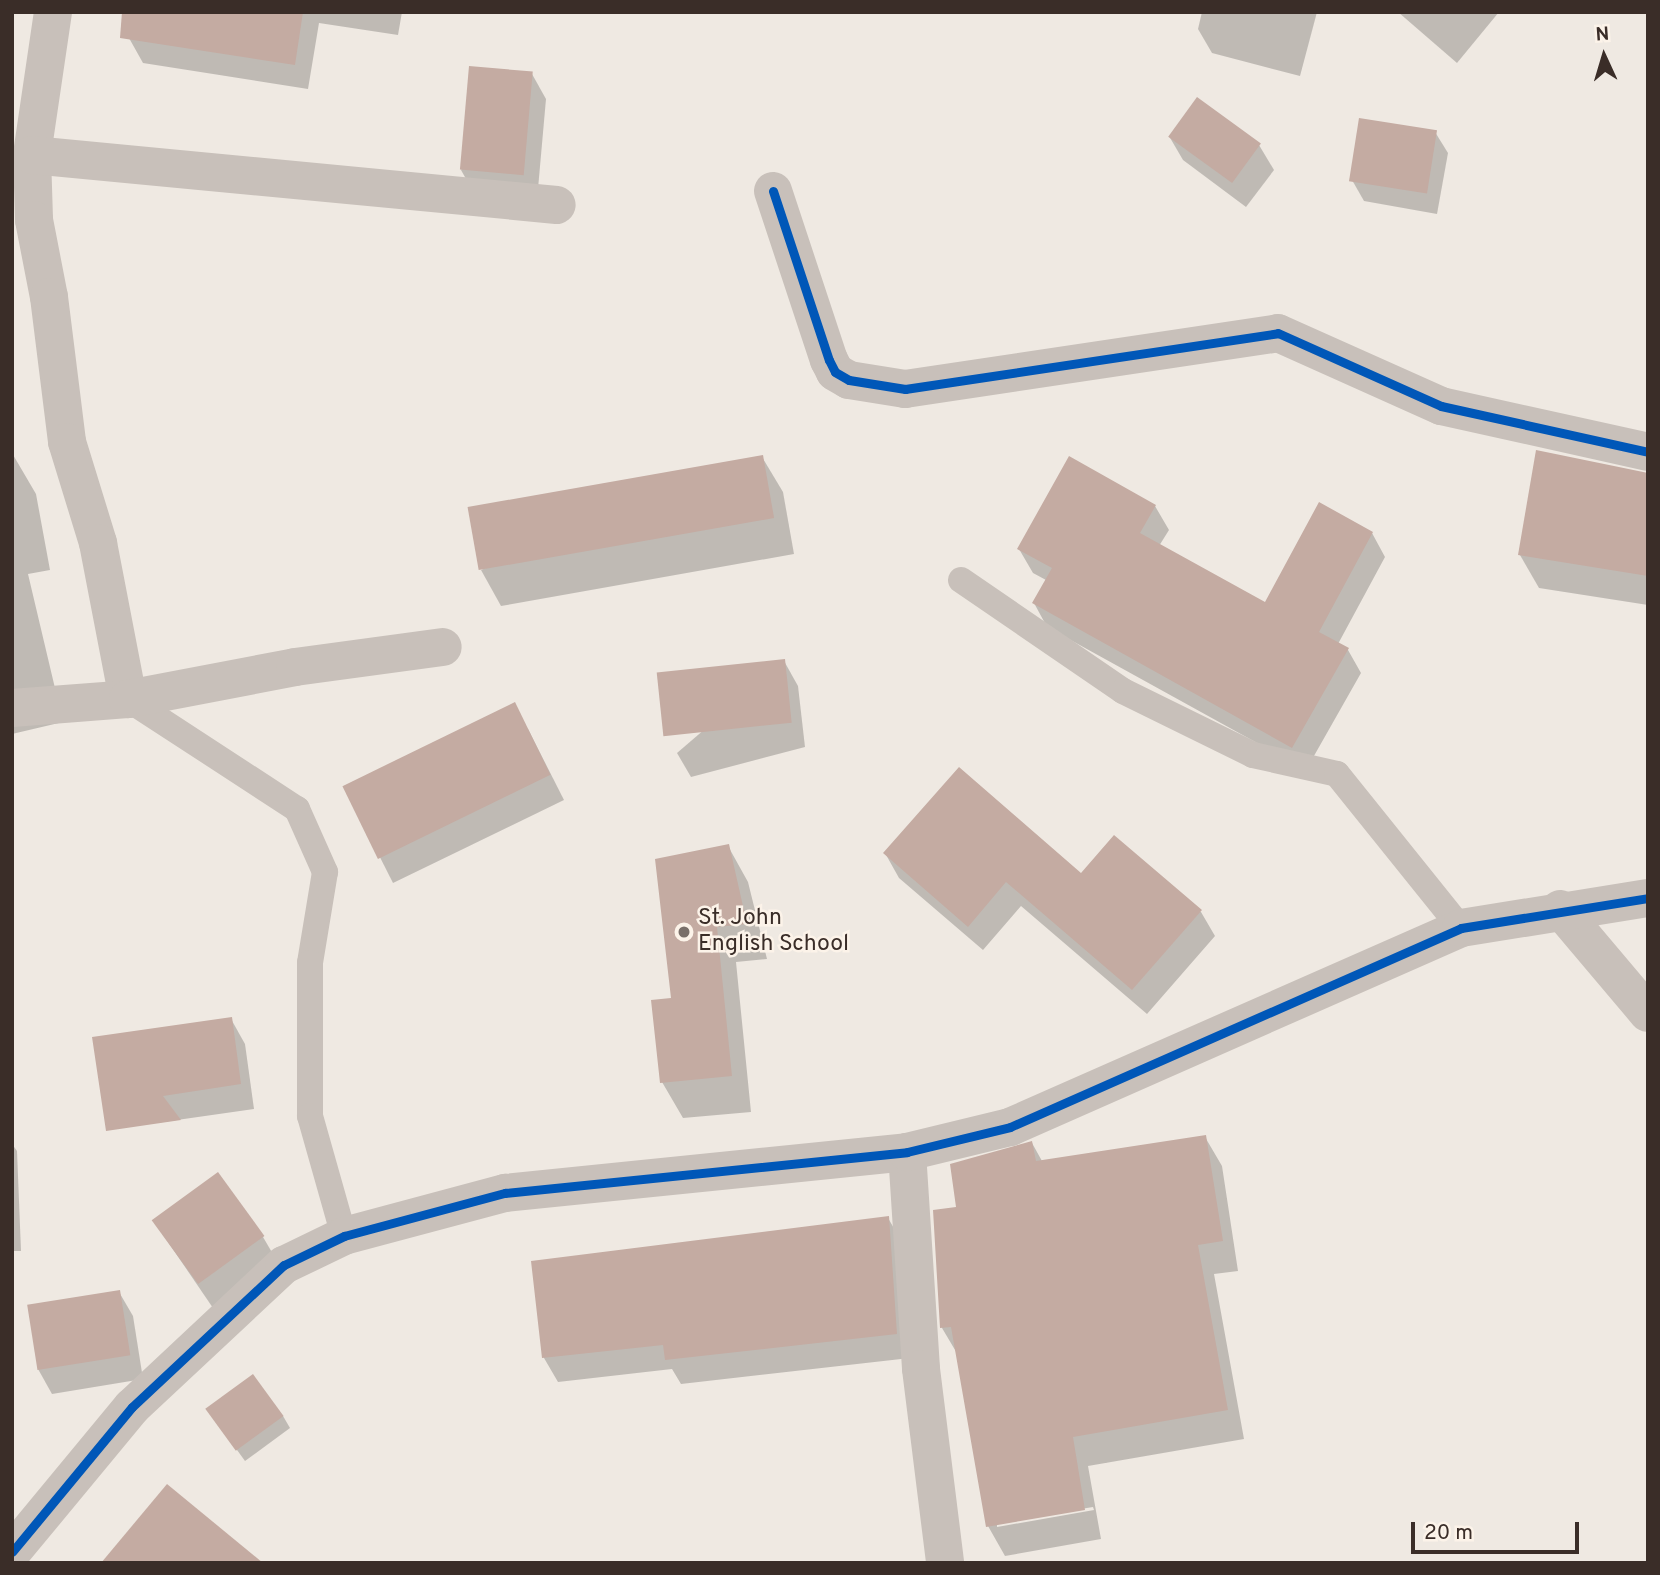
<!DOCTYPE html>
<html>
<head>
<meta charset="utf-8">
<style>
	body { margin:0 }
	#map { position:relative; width:1660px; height:1575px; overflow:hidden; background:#efe9e2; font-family:Overpass,sans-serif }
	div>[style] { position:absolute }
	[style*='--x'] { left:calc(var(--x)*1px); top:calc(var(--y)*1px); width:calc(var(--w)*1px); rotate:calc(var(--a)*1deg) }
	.shadow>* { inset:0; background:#0003 }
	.building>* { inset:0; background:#c4aba2; transform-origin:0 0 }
	.service>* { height:26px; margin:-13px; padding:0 13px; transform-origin:13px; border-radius:13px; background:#c8c0ba }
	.minor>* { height:38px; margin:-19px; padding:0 19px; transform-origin:19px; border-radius:19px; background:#c8c0ba }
	.tertiary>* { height:38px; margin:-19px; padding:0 19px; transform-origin:19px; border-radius:19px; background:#c8c0ba }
	.cycleway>* { height:9px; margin:-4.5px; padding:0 4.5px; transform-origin:4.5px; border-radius:4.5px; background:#0057b8 }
	.dots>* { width:19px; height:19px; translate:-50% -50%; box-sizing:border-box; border:4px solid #fcf3e9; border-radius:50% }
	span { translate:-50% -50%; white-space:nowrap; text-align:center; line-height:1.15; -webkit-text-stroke:5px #fcf3e9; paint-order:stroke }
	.poi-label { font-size:23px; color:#3a2d28 }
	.left { translate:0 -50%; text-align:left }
	.frame { position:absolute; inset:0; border:14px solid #3a2d28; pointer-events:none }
	.north { position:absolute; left:1569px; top:21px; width:70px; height:70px; -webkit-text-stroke:5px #fcf3e9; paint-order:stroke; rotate:356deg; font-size:19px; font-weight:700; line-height:28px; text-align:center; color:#3a2d28 }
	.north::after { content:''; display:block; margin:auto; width:24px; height:32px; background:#3a2d28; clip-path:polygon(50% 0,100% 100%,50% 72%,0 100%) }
	.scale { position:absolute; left:1411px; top:1522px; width:168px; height:32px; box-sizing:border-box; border:4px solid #3a2d28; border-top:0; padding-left:9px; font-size:21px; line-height:24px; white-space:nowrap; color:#3a2d28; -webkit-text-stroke:5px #fcf3e9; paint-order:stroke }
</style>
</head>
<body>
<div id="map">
	<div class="shadow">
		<div style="clip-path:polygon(133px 12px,402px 12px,398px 35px,319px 23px,308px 89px,143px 63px,129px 38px)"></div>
		<div style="clip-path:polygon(1202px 12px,1317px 12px,1300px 76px,1212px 53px,1198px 29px)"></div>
		<div style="clip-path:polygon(1398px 12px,1499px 12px,1457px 63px)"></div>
		<div style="clip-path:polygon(532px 74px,546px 99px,537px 200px,475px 195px,461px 170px)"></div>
		<div style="clip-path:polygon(1435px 132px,1448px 153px,1437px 214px,1364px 201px,1352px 180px)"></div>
		<div style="clip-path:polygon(1169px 136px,1259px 145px,1274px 170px,1246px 207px,1183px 160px)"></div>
		<div style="clip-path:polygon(12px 453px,36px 494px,50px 570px,28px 574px,63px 722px,12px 734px)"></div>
		<div style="clip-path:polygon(762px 457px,783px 492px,794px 554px,501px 606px,481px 570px)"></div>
		<div style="clip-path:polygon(1648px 474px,1648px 605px,1539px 588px,1520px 555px)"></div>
		<div style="clip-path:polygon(1155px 506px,1169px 530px,1159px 546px,1266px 604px,1372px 533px,1385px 557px,1338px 644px,1348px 650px,1361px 673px,1306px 770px,1047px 627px,1034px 603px,1046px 580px,1033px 573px,1019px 549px)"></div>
		<div style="clip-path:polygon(784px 661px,798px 686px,805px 747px,691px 777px,677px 753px)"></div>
		<div style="clip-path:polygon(528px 729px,564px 800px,393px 883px,344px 786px)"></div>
		<div style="clip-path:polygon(728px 846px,748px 882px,767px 959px,736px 962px,751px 1112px,683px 1118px,662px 1082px,673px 999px)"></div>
		<div style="clip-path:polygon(885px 853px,1081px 875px,1201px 912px,1215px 936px,1147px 1014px,1021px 906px,983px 950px,899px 878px)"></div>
		<div style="clip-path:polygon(231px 1019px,245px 1044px,254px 1109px,156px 1123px,94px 1039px)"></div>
		<div style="clip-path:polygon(evenodd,1205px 1137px,1222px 1166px,1238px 1271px,1214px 1274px,1244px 1439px,1088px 1466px,1101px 1539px,1005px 1556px,988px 1526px,958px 1355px,942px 1328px,958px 1209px,1032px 1143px,1042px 1161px,1205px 1137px,1093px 1507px,1094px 1510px,997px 1527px,997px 1523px,1093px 1507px)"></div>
		<div style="clip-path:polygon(12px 1144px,17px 1151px,21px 1251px,12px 1251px)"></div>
		<div style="clip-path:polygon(888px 1218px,902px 1242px,910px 1358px,681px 1384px,672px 1369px,558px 1382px,544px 1358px,533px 1262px)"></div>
		<div style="clip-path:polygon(153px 1220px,263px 1237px,277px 1261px,213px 1308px)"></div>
		<div style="clip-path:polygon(119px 1292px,133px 1316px,143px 1379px,52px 1394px,38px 1369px)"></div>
		<div style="clip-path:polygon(208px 1410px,283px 1416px,290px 1428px,245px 1461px)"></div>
	</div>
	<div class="building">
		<div style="clip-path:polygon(122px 12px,303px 12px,295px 65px,120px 38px)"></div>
		<div style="left:469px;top:66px;width:64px;height:104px;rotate:5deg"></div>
		<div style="left:1197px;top:97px;width:79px;height:49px;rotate:36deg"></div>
		<div style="left:1359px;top:118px;width:79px;height:64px;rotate:9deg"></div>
		<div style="clip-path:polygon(1536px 450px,1648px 473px,1648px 576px,1518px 555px)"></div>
		<div style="left:763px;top:455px;width:64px;height:300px;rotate:80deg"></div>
		<div style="clip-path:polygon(1069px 456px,1156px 505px,1140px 533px,1265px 602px,1319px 502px,1373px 532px,1319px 632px,1349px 648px,1292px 748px,1032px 603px,1052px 568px,1017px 549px)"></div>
		<div style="left:785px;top:659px;width:64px;height:129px;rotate:84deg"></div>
		<div style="left:515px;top:702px;width:81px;height:192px;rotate:64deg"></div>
		<div style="clip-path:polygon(959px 767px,1081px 873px,1114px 835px,1202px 910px,1132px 990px,1006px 882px,968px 927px,883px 853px)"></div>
		<div style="clip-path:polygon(729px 844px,747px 924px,717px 927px,732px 1076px,660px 1083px,651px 1000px,671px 998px,655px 859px)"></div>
		<div style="clip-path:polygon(232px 1017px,241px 1084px,163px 1096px,181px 1120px,106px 1131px,92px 1037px)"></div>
		<div style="clip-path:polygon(1206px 1135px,1223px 1241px,1198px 1245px,1228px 1410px,1073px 1437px,1085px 1510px,986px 1527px,951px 1327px,940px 1328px,933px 1210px,956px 1207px,950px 1164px,1032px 1141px,1036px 1161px)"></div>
		<div style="left:218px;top:1172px;width:79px;height:82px;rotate:54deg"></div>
		<div style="clip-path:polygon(889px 1216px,897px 1334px,665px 1360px,663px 1345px,542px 1358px,531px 1261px)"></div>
		<div style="left:120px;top:1290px;width:66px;height:94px;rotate:81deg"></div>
		<div style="left:253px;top:1374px;width:52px;height:59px;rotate:54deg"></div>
		<div style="clip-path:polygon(167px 1484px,263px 1563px,101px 1563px)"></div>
	</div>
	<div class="service">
		<div style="--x:961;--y:580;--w:196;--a:34.4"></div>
		<div style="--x:1123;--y:691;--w:145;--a:26.2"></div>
		<div style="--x:1253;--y:755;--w:86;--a:12.7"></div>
		<div style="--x:1337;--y:774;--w:198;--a:51.2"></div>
		<div style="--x:128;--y:699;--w:202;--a:33.1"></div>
		<div style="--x:297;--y:809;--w:69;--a:66"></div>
		<div style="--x:325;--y:872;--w:92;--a:99.4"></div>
		<div style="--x:310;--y:963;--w:153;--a:90"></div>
		<div style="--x:310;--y:1116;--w:125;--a:74.2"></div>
	</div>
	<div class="minor">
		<div style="--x:53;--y:12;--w:145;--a:98.4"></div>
		<div style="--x:32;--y:155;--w:65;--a:88.2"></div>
		<div style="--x:34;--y:220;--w:78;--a:79"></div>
		<div style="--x:49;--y:297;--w:146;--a:82.9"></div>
		<div style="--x:67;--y:442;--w:106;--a:72.9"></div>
		<div style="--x:98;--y:543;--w:159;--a:79.1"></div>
		<div style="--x:32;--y:155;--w:527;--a:5.44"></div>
		<div style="--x:773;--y:191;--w:178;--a:71.7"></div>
		<div style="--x:829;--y:360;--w:13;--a:63"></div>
		<div style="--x:835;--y:372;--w:16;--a:30"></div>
		<div style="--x:849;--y:380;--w:57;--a:9.1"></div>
		<div style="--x:905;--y:389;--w:377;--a:-8.5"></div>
		<div style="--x:1278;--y:333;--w:179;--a:24.1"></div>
		<div style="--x:1441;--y:406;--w:212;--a:12.5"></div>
		<div style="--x:12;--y:708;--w:116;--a:-4.4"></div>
		<div style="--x:128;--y:699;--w:170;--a:-10.8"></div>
		<div style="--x:295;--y:667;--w:149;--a:-7.7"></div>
		<div style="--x:1560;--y:909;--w:136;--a:49.8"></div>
		<div style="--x:907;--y:1152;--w:217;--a:86.3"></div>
		<div style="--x:921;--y:1369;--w:195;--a:82.9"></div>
	</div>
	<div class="tertiary">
		<div style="--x:12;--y:1552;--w:188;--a:-50.4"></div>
		<div style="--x:132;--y:1407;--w:208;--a:-43.1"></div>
		<div style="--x:284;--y:1265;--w:67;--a:-25.8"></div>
		<div style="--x:344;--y:1236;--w:167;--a:-15"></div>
		<div style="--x:505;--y:1193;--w:404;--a:-5.8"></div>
		<div style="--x:907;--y:1152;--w:106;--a:-13.6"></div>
		<div style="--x:1010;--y:1127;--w:493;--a:-23.8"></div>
		<div style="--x:1461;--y:928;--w:189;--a:-9.1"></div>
	</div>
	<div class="cycleway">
		<div style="--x:773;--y:191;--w:178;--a:71.7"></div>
		<div style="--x:829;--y:360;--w:13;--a:63"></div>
		<div style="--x:835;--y:372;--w:16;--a:30"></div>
		<div style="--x:849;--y:380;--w:57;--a:9.1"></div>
		<div style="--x:905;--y:389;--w:377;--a:-8.5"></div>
		<div style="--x:1278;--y:333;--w:179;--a:24.1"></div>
		<div style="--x:1441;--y:406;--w:212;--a:12.5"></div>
		<div style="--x:12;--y:1552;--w:188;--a:-50.4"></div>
		<div style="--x:132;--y:1407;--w:208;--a:-43.1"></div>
		<div style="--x:284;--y:1265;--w:67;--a:-25.8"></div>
		<div style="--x:344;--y:1236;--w:167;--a:-15"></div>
		<div style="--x:505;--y:1193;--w:404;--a:-5.8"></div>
		<div style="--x:907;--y:1152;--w:106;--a:-13.6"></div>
		<div style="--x:1010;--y:1127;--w:493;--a:-23.8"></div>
		<div style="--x:1461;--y:928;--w:189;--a:-9.1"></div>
	</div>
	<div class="dots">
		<div style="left:684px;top:932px;background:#796f69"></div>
	</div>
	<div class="poi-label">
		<span class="left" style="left:698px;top:932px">St. John<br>English School</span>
	</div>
	<div class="frame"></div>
	<div class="north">N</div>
	<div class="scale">20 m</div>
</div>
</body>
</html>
